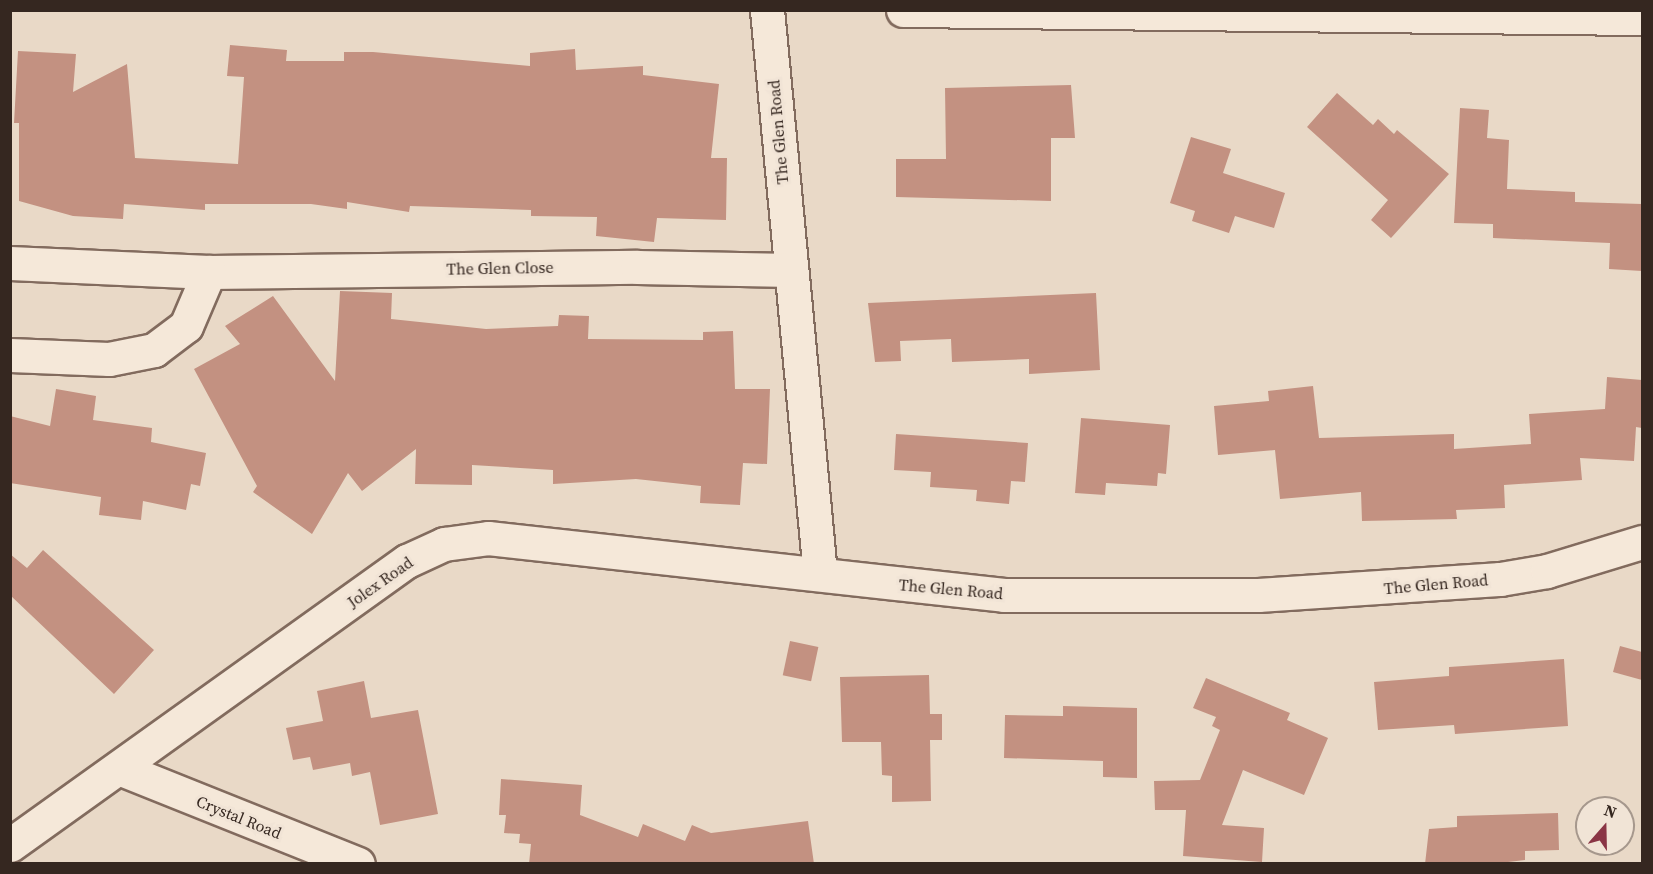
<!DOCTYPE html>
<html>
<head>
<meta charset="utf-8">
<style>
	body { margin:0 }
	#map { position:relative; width:1653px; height:874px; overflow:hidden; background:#e9d9c7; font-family:"Source Serif 4",serif }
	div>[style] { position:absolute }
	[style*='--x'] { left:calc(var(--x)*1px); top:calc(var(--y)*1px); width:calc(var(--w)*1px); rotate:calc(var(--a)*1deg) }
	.building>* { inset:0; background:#c39181; transform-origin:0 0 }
	.roads { filter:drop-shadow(2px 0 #826b5e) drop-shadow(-2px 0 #826b5e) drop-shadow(0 2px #826b5e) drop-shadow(0 -2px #826b5e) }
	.street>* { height:33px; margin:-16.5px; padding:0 16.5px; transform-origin:16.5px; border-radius:16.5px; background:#f5e8d9 }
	span { translate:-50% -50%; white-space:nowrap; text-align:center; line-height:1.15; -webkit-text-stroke:6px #f1e4d6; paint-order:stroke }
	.street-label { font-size:16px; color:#352720 }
	.frame { position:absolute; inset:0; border:12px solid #352720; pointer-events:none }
	.north { position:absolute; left:1575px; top:796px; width:60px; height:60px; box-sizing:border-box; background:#f1e4d6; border:2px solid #a6988d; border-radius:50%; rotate:20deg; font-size:16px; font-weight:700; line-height:24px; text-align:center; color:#352720 }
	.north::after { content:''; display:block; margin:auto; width:21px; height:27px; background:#8a3545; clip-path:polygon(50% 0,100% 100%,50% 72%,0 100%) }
</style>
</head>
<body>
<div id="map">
	<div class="building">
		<div style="clip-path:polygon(230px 45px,287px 50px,286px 61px,344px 61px,344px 52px,373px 52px,530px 66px,530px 53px,575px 49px,576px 70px,643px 66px,643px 75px,719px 84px,711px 158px,727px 158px,726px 220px,657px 218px,654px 242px,596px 236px,597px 217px,531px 216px,531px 210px,410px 206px,409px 212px,347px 202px,347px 209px,311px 204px,205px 204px,205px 210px,124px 204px,123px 219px,73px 216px,19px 201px,19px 123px,14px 123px,18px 51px,76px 54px,73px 92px,127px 64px,135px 158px,238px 164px,244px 77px,227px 76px)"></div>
		<div style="clip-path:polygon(1071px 85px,1075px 138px,1051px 138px,1051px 201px,896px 197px,896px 159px,946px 159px,945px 88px)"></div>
		<div style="clip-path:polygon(1337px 93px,1373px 125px,1378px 119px,1394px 134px,1397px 130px,1449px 174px,1391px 238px,1371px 220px,1388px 200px,1307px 127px)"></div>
		<div style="clip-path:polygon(1460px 108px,1489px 110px,1487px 138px,1509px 140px,1507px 189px,1575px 192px,1575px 202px,1642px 204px,1642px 271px,1609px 269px,1610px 243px,1493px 238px,1493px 224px,1454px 223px)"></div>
		<div style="clip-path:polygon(1191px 137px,1231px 149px,1223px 173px,1285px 193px,1274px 228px,1235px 216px,1229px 233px,1192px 221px,1195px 211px,1170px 203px)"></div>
		<div style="clip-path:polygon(340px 291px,392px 293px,391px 319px,486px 329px,558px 326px,559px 315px,589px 316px,588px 339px,703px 340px,703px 332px,733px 331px,735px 389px,770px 389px,767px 464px,743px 463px,740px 505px,700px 503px,701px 486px,636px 479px,553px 484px,553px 470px,472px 465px,472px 485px,415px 484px,416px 449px,362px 491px,348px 473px,312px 534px,253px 492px,257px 486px,194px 369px,240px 344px,225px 326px,273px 296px,335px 381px)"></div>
		<div style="clip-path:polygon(1096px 293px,1100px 370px,1029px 374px,1029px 359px,952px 362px,951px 339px,900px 341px,901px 361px,875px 362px,868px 303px)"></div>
		<div style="clip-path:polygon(1607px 377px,1642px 380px,1642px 428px,1636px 427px,1634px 461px,1580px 458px,1582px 480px,1504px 485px,1505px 508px,1456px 510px,1457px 519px,1362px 521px,1361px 492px,1280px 499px,1275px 450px,1218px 455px,1214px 406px,1269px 401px,1268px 391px,1313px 386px,1319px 438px,1454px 434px,1454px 449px,1531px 444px,1529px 414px,1605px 409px)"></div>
		<div style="clip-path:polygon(56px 389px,96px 396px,93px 420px,152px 428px,151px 442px,206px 453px,200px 486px,191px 484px,186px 510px,143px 501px,141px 520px,99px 515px,101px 497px,10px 483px,10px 416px,50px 426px)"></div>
		<div style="clip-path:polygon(1081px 418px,1170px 425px,1166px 474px,1158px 473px,1157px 486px,1106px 483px,1105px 495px,1075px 493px)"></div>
		<div style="clip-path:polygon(896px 434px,1028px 443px,1025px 482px,1011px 481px,1009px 504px,976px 501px,977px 490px,930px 487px,931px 472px,894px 470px)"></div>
		<div style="clip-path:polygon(43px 550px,154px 650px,114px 694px,10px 595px,10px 554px,27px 568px)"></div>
		<div style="left:790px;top:641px;width:29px;height:35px;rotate:12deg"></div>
		<div style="clip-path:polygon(1620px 646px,1642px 652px,1642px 680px,1613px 672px)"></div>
		<div style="clip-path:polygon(1564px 659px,1568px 726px,1455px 734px,1454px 725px,1378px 730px,1374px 682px,1449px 676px,1449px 667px)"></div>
		<div style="clip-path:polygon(929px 675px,930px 714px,942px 714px,942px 740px,930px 740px,931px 801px,892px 802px,892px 776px,882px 775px,881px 742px,842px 742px,840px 677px)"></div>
		<div style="clip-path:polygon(1206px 678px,1290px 713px,1287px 720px,1328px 738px,1304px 795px,1243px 770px,1222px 825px,1264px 828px,1262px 862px,1183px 856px,1186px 810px,1155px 810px,1154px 781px,1200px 780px,1220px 730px,1212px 726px,1216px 717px,1193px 708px)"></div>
		<div style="clip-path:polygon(364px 681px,371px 718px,418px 710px,438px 814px,380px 825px,370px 772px,352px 776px,350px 763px,313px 770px,310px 757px,293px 760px,286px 728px,323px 721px,317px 691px)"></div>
		<div style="clip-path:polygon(1063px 706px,1137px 708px,1137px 778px,1103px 777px,1103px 761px,1004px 758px,1005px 715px,1063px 716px)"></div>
		<div style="clip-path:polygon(501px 779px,582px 785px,580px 815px,638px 837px,643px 824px,685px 841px,692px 825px,711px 833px,808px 821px,814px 864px,529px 864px,531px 844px,519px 843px,520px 834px,504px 833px,506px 815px,499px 815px)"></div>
		<div style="clip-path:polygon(1558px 813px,1559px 850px,1525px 851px,1525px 860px,1491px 864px,1425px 864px,1429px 829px,1457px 827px,1457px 816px)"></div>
	</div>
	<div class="roads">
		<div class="street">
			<div style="--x:767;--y:10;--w:566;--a:84.63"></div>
			<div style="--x:903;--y:10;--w:739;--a:0.62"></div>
			<div style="--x:10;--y:263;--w:199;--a:2.6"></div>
			<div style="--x:209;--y:272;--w:428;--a:-0.7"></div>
			<div style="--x:637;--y:267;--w:154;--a:1.1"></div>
			<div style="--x:10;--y:355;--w:99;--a:2.3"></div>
			<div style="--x:109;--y:359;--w:46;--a:-11.3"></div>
			<div style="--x:154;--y:350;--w:40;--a:-37"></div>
			<div style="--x:186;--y:326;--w:59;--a:-66.9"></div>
			<div style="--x:121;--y:769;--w:255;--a:21.8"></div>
			<div style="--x:10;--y:845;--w:488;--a:-35.6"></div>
			<div style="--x:407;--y:561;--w:41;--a:-24.7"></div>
			<div style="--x:444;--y:544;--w:44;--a:-7.8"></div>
			<div style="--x:488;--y:538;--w:519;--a:6.3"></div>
			<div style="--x:1004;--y:595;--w:254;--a:0"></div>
			<div style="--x:1258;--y:595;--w:243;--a:-3.8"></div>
			<div style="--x:1500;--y:579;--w:48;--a:-9.7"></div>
			<div style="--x:1547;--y:571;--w:99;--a:-17"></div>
		</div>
	</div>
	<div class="street-label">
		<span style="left:778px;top:132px;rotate:-95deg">The Glen Road</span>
		<span style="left:500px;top:268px;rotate:-1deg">The Glen Close</span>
		<span style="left:380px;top:582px;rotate:-35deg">Jolex Road</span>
		<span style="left:1436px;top:584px;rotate:-5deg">The Glen Road</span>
		<span style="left:951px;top:589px;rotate:5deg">The Glen Road</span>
		<span style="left:239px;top:817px;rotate:22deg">Crystal Road</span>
	</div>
	<div class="frame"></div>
	<div class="north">N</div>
</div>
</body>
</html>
